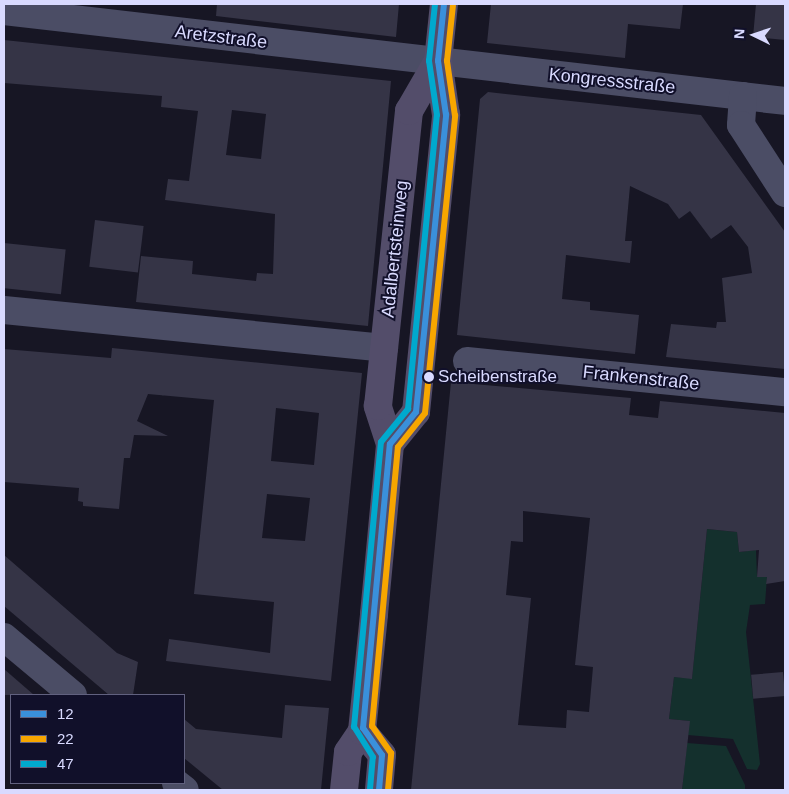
<!DOCTYPE html>
<html>
<head>
<meta charset="utf-8">
<style>
	body { margin:0 }
	#map { position:relative; width:789px; height:794px; overflow:hidden; background:#171624; font-family:Helvetica,sans-serif }
	div>[style] { position:absolute }
	[style*='--x'] { left:calc(var(--x)*1px); top:calc(var(--y)*1px); width:calc(var(--w)*1px); rotate:calc(var(--a)*1deg) }
	.green>* { inset:0; background:#14302d }
	.building>* { inset:0; background:#353446; transform-origin:0 0 }
	.minor>* { height:28px; margin:-14px; padding:0 14px; transform-origin:14px; border-radius:14px; background:#4b4d65 }
	.major>* { height:28px; margin:-14px; padding:0 14px; transform-origin:14px; border-radius:14px; background:#534d6a }
	.bus-1>* { height:6px; margin:-3px; padding:0 3px; transform-origin:3px; border-radius:3px; background:#3a90db }
	.bus-2>* { height:6px; margin:-3px; padding:0 3px; transform-origin:3px; border-radius:3px; background:#f7a600 }
	.bus-3>* { height:6px; margin:-3px; padding:0 3px; transform-origin:3px; border-radius:3px; background:#00a9ce }
	.dots>* { width:14px; height:14px; translate:-50% -50%; box-sizing:border-box; border:2px solid #11102a; border-radius:50% }
	span { translate:-50% -50%; white-space:nowrap; text-align:center; line-height:1.15; -webkit-text-stroke:4px #11102a; paint-order:stroke }
	.bus-label { font-size:17px; color:#d9daff }
	.left { translate:0 -50%; text-align:left }
	.street-label { font-size:18px; color:#d9daff }
	.frame { position:absolute; inset:0; border:5px solid #d9daff; pointer-events:none }
	.legend { position:absolute; left:10px; top:694px; width:175px; height:90px; box-sizing:border-box; background:#11102a; border:1px solid #61617f; margin:0; padding:6px 9px; list-style:none; font-size:15px; color:#d9daff }
	.legend li { display:flex; align-items:center; gap:10px; height:25px }
	.legend b { width:25px; border:1px solid #61617f }
	.north { position:absolute; left:729px; top:10px; width:50px; height:50px; -webkit-text-stroke:4px #11102a; paint-order:stroke; rotate:274deg; font-size:14px; font-weight:700; line-height:20px; text-align:center; color:#d9daff }
	.north::after { content:''; display:block; margin:auto; width:18px; height:22px; background:#d9daff; clip-path:polygon(50% 0,100% 100%,50% 72%,0 100%) }
</style>
</head>
<body>
<div id="map">
	<div class="green">
		<div style="clip-path:polygon(707px 529px,737px 532px,739px 552px,756px 550px,757px 577px,767px 577px,765px 604px,750px 605px,746px 632px,760px 764px,757px 770px,747px 769px,733px 739px,688px 735px,689px 721px,669px 719px,674px 677px,692px 678px)"></div>
		<div style="clip-path:polygon(687px 743px,726px 746px,745px 785px,745px 790px,682px 790px)"></div>
	</div>
	<div class="building">
		<div style="clip-path:polygon(217px 4px,399px 4px,396px 37px,216px 16px)"></div>
		<div style="clip-path:polygon(491px 4px,683px 4px,680px 29px,628px 24px,625px 58px,487px 43px)"></div>
		<div style="clip-path:polygon(756px 4px,785px 4px,785px 40px,753px 37px)"></div>
		<div style="clip-path:polygon(evenodd,4px 40px,391px 81px,368px 326px,136px 302px,141px 256px,193px 261px,192px 274px,256px 281px,257px 273px,273px 274px,275px 214px,165px 200px,168px 179px,189px 181px,198px 111px,161px 107px,162px 96px,4px 83px,4px 40px,232px 110px,266px 114px,261px 159px,226px 155px,232px 110px)"></div>
		<div style="clip-path:polygon(488px 92px,701px 115px,785px 232px,785px 369px,666px 357px,671px 324px,716px 328px,717px 322px,726px 322px,722px 278px,752px 273px,748px 247px,731px 225px,711px 239px,690px 211px,679px 219px,668px 204px,630px 186px,625px 241px,632px 241px,630px 263px,566px 255px,562px 299px,590px 302px,590px 310px,639px 315px,635px 354px,457px 335px,480px 99px)"></div>
		<div style="left:95px;top:220px;width:49px;height:47px;rotate:7deg"></div>
		<div style="left:4px;top:243px;width:62px;height:45px;rotate:6deg"></div>
		<div style="clip-path:polygon(evenodd,112px 348px,362px 373px,331px 681px,166px 661px,169px 639px,270px 653px,274px 602px,194px 594px,214px 400px,148px 394px,137px 421px,168px 436px,134px 435px,130px 458px,124px 458px,119px 509px,83px 506px,83px 502px,78px 501px,79px 488px,4px 482px,4px 349px,111px 358px,112px 348px,276px 408px,319px 413px,314px 465px,271px 461px,276px 408px,112px 348px,267px 494px,310px 498px,305px 541px,262px 538px,267px 494px)"></div>
		<div style="clip-path:polygon(evenodd,451px 382px,631px 398px,629px 415px,658px 418px,660px 401px,785px 413px,785px 581px,766px 584px,767px 577px,757px 577px,759px 550px,739px 552px,737px 532px,707px 529px,692px 679px,674px 677px,669px 719px,690px 721px,682px 790px,411px 790px,451px 382px,523px 511px,590px 518px,575px 665px,593px 667px,589px 712px,567px 710px,566px 728px,518px 725px,531px 598px,506px 595px,511px 541px,523px 542px,523px 511px)"></div>
		<div style="clip-path:polygon(4px 555px,117px 653px,138px 662px,133px 695px,109px 695px,4px 606px)"></div>
		<div style="clip-path:polygon(4px 669px,34px 695px,4px 695px)"></div>
		<div style="left:783px;top:672px;width:24px;height:32px;rotate:85deg"></div>
		<div style="clip-path:polygon(285px 705px,329px 708px,321px 790px,223px 790px,184px 758px,184px 719px,196px 729px,282px 738px)"></div>
	</div>
	<div class="minor">
		<div style="--x:4;--y:11;--w:786;--a:6.57"></div>
		<div style="--x:743;--y:96;--w:29;--a:94"></div>
		<div style="--x:741;--y:125;--w:81;--a:57.1"></div>
		<div style="--x:4;--y:310;--w:382;--a:5.7"></div>
		<div style="--x:467;--y:361;--w:320;--a:5.6"></div>
		<div style="--x:4;--y:637;--w:90;--a:40"></div>
		<div style="--x:176;--y:783;--w:11;--a:38"></div>
	</div>
	<div class="major">
		<div style="--x:390;--y:444;--w:41;--a:-50.9"></div>
		<div style="--x:416;--y:412;--w:299;--a:-84.2"></div>
		<div style="--x:446;--y:115;--w:55;--a:-98.4"></div>
		<div style="--x:438;--y:61;--w:57;--a:-84"></div>
		<div style="--x:362;--y:731;--w:31;--a:50"></div>
		<div style="--x:382;--y:755;--w:35;--a:95"></div>
		<div style="--x:344;--y:790;--w:38;--a:-84"></div>
		<div style="--x:348;--y:752;--w:25;--a:-56"></div>
		<div style="--x:362;--y:731;--w:118;--a:-84.1"></div>
		<div style="--x:374;--y:614;--w:171;--a:-84.6"></div>
		<div style="--x:390;--y:444;--w:40;--a:-108"></div>
		<div style="--x:378;--y:406;--w:297;--a:-84"></div>
		<div style="--x:409;--y:111;--w:58;--a:-59.9"></div>
	</div>
	<div class="bus-1">
		<div style="--x:379;--y:790;--w:35;--a:-85"></div>
		<div style="--x:382;--y:755;--w:33;--a:-125"></div>
		<div style="--x:363;--y:728;--w:285;--a:-84.6"></div>
		<div style="--x:390;--y:444;--w:41;--a:-50.9"></div>
		<div style="--x:416;--y:412;--w:299;--a:-84.2"></div>
		<div style="--x:446;--y:115;--w:55;--a:-98.4"></div>
		<div style="--x:438;--y:61;--w:57;--a:-84"></div>
	</div>
	<div class="bus-2">
		<div style="--x:388;--y:790;--w:37;--a:-85"></div>
		<div style="--x:391;--y:753;--w:33;--a:-125"></div>
		<div style="--x:372;--y:726;--w:280;--a:-84.7"></div>
		<div style="--x:398;--y:447;--w:43;--a:-51.5"></div>
		<div style="--x:425;--y:413;--w:299;--a:-84.2"></div>
		<div style="--x:455;--y:116;--w:56;--a:-98.3"></div>
		<div style="--x:447;--y:61;--w:56;--a:-83.9"></div>
	</div>
	<div class="bus-3">
		<div style="--x:370;--y:789;--w:32;--a:-85"></div>
		<div style="--x:373;--y:757;--w:36;--a:-122"></div>
		<div style="--x:354;--y:727;--w:286;--a:-84.6"></div>
		<div style="--x:381;--y:442;--w:43;--a:-50.7"></div>
		<div style="--x:408;--y:409;--w:295;--a:-84.4"></div>
		<div style="--x:437;--y:115;--w:55;--a:-98.4"></div>
		<div style="--x:429;--y:61;--w:57;--a:-84"></div>
	</div>
	<div class="dots">
		<div style="left:429px;top:377px;background:#d9daff"></div>
	</div>
	<div class="bus-label">
		<span class="left" style="left:438px;top:377px">Scheibenstraße</span>
	</div>
	<div class="street-label">
		<span style="left:221px;top:37px;rotate:7deg">Aretzstraße</span>
		<span style="left:612px;top:81px;rotate:6deg">Kongressstraße</span>
		<span style="left:395px;top:249px;rotate:-84deg">Adalbertsteinweg</span>
		<span style="left:641px;top:378px;rotate:6deg">Frankenstraße</span>
	</div>
	<div class="frame"></div>
	<ul class="legend">
	<li><b style="height:6px;background:#3a90db"></b>12</li>
	<li><b style="height:6px;background:#f7a600"></b>22</li>
	<li><b style="height:6px;background:#00a9ce"></b>47</li>
	</ul>
	<div class="north">N</div>
</div>
</body>
</html>
